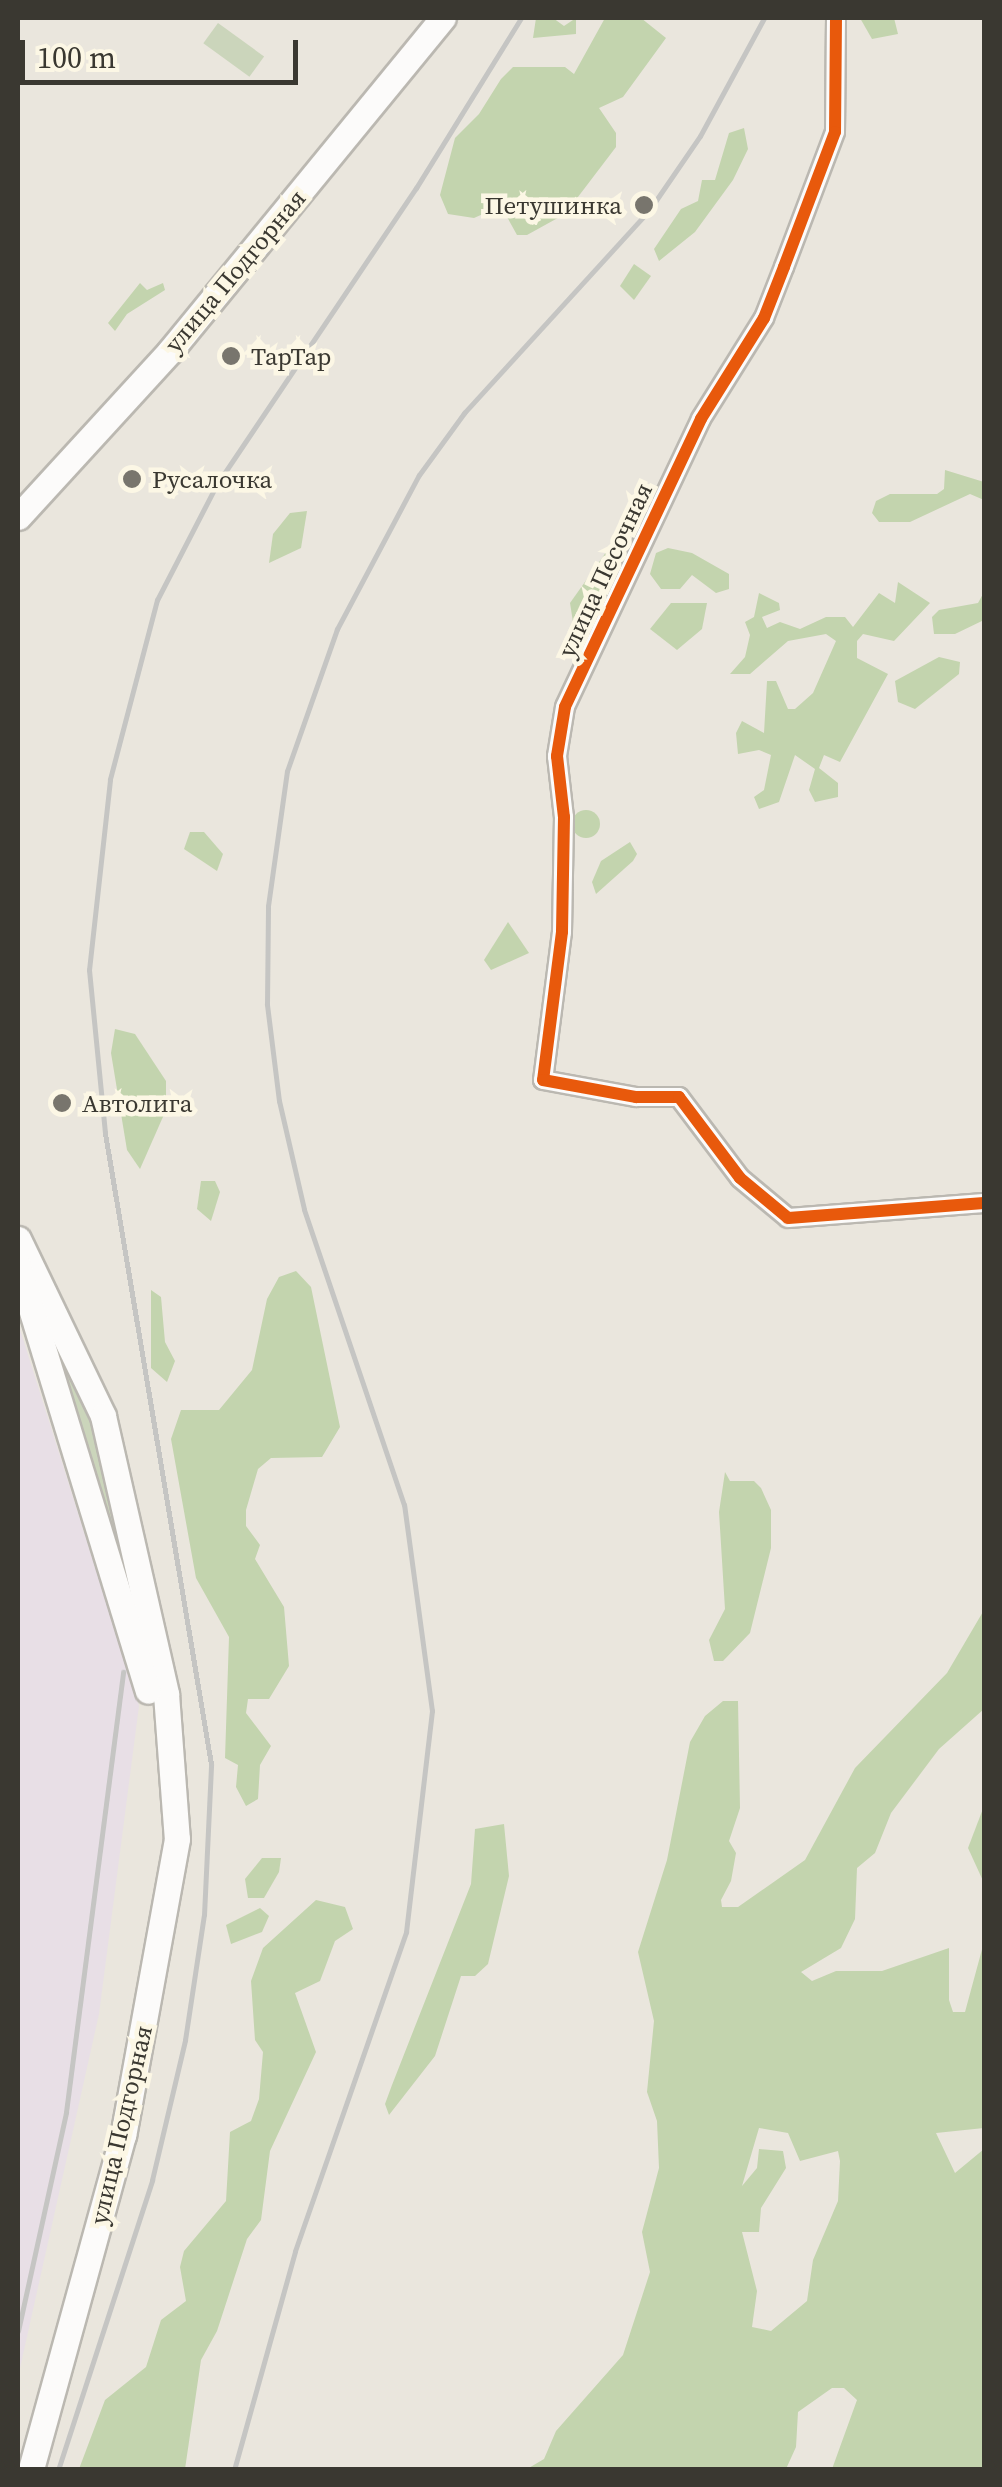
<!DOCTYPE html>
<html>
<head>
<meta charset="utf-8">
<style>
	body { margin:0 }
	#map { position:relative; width:1002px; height:2487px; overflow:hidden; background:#eae6dd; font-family:"Source Serif 4",serif }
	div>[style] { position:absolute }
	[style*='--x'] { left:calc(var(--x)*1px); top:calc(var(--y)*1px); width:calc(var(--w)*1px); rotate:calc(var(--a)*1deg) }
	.commercial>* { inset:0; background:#e8dfe6 }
	.green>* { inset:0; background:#cbd5bb; transform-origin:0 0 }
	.forest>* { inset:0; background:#c3d4ae }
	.round { border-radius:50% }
	.roads { filter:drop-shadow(2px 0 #bbb8b1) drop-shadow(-2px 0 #bbb8b1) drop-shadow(0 2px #bbb8b1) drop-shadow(0 -2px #bbb8b1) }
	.street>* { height:18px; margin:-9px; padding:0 9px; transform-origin:9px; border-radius:9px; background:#fcfbfa }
	.secondary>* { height:25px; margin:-12.5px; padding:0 12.5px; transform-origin:12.5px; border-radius:12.5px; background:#fcfbfa }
	.rail>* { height:5px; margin:-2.5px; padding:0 2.5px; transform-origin:2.5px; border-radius:2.5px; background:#c5c5c3 }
	.cycleway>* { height:12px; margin:-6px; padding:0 6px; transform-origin:6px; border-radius:6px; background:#e8590c }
	.dots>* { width:28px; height:28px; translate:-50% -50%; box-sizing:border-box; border:5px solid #fcf7e5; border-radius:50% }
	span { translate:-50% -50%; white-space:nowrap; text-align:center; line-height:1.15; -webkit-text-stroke:9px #fcf7e5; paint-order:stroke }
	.poi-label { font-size:25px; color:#3a3831 }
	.right { translate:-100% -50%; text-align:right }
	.left { translate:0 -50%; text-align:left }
	.street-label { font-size:25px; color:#3a3831 }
	.frame { position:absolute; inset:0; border:20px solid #3a3831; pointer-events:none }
	.scale { position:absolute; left:20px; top:40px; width:278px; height:45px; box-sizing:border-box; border:5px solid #3a3831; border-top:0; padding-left:12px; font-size:30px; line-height:35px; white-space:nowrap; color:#3a3831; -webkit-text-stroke:8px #fcf7e5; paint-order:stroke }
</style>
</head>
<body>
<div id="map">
	<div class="commercial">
		<div style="clip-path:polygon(18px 1323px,139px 1706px,99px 2014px,18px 2377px)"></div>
	</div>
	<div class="green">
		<div style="left:218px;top:23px;width:57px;height:25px;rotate:36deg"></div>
		<div style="clip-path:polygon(29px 1283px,98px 1433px,121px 1568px)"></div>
	</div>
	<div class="forest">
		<div style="clip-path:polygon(536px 18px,553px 18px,564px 26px,576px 18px,576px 34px,533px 38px)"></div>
		<div style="clip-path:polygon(605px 18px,641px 18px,666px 38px,623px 97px,599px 108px,616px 133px,616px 147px,565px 214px,527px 235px,517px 235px,501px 206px,474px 218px,448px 214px,440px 195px,455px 138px,479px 114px,501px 79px,513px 67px,565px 67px,574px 74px)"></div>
		<div style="clip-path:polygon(860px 18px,894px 18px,898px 34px,872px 39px)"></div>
		<div style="clip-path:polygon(744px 128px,748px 149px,733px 180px,695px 232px,659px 261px,654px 249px,681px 209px,698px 201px,702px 180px,715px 180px,729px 133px)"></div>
		<div style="clip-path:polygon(634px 264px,651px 276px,634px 300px,620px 286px)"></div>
		<div style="clip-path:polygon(140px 283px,147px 290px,163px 283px,165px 290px,127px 314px,115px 331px,108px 323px)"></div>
		<div style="clip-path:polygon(945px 470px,984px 482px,984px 500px,970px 494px,910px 522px,879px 522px,872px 513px,876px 501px,890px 494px,937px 494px,944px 489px)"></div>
		<div style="clip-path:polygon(307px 511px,301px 548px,269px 563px,273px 534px,290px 513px)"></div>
		<div style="clip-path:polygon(614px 541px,615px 563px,587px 617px,573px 622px,570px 603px)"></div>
		<div style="clip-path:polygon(668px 548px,692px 553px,729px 574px,729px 589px,716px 593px,692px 575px,680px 589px,661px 589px,650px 574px,656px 553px)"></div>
		<div style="clip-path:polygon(898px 582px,930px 603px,894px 641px,863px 634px,857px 641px,857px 658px,888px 674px,840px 762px,824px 755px,819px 768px,838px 783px,838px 797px,815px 802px,809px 790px,815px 769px,795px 755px,779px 802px,759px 809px,754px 797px,764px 790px,771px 755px,759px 750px,738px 754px,736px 733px,742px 721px,764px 733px,767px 681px,776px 681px,788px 709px,795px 709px,813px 693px,836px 641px,826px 634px,788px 641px,750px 674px,730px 674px,745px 657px,750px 635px,745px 622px,754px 617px,759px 593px,779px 603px,780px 610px,762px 617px,767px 628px,780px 622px,800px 629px,826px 617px,845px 617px,853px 627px,879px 593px,895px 603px)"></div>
		<div style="clip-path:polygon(984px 592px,984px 620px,955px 634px,934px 634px,932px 617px,939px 610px,978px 603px)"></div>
		<div style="clip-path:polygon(671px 603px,707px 603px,702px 629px,677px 650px,650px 629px)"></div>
		<div style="clip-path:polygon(939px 657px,960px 662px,959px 674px,915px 709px,898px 702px,895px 681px)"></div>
		<div class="round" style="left:572px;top:810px;width:28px;height:28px"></div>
		<div style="clip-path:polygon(190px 832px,204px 832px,223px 854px,217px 871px,184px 849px)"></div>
		<div style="clip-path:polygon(630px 842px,637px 854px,633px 861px,596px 894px,592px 882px,601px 861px)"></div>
		<div style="clip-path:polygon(508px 922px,529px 953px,491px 970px,484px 960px)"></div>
		<div style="clip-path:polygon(115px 1029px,135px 1034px,166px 1081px,166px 1110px,140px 1169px,127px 1150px,111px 1053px)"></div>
		<div style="clip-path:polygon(201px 1181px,215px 1181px,220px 1192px,211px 1221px,197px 1209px)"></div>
		<div style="clip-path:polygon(296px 1271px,311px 1287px,340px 1427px,322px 1457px,271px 1458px,258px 1469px,246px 1510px,246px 1526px,260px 1545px,255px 1559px,284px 1607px,289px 1666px,269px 1699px,248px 1699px,246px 1713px,271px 1746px,260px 1765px,258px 1799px,246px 1806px,236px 1787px,238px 1765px,225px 1758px,229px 1637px,196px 1578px,171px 1439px,181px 1410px,219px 1410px,252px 1370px,267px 1299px,279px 1277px)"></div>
		<div style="clip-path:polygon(151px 1290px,161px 1297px,165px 1342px,175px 1361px,167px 1382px,151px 1368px)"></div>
		<div style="clip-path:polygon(725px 1472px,730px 1481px,754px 1481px,761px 1488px,771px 1510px,771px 1548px,750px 1633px,723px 1661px,714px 1661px,709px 1640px,725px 1609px,719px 1512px)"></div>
		<div style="clip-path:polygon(evenodd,984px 1610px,984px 1709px,939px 1749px,891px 1813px,875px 1853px,857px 1868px,855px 1919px,841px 1948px,801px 1972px,812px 1981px,836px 1971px,882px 1971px,949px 1948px,949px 2000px,953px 2012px,965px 2012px,984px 1942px,984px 2128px,936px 2133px,955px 2173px,984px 2149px,984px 2469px,832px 2469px,857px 2400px,844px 2388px,832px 2388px,798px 2412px,796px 2447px,786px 2469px,527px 2469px,544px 2459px,556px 2431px,623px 2355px,650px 2272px,642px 2232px,659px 2168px,657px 2121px,647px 2092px,654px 2021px,638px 1952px,667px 1860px,690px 1742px,705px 1716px,723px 1701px,738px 1701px,740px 1808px,729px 1841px,736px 1853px,731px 1881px,721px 1900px,722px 1907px,738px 1907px,805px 1860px,855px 1768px,947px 1673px,984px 1610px,759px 2128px,788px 2133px,800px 2161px,838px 2151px,840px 2161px,838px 2201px,813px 2260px,807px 2301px,771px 2331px,752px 2327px,757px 2291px,742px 2232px,759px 2232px,761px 2208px,786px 2168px,783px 2151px,759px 2149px,757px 2168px,742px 2186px,759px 2128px)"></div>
		<div style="clip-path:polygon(984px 1806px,984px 1883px,968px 1848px)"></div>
		<div style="clip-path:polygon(504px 1824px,509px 1876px,488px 1964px,475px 1976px,461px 1976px,435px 2056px,389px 2115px,385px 2104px,392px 2085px,471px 1884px,475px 1829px)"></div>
		<div style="clip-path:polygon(262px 1858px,281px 1858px,279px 1872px,264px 1898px,248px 1898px,245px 1879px)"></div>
		<div style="clip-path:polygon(316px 1900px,345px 1907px,353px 1929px,335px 1941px,320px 1981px,295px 1993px,316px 2052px,270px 2151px,261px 2220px,247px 2239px,217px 2331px,201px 2360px,185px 2469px,79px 2469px,105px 2400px,146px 2367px,161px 2320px,186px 2301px,180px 2267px,184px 2251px,226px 2201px,230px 2132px,251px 2121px,259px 2099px,263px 2052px,255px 2040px,251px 1981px,263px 1948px)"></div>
		<div style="clip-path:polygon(260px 1908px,269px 1916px,262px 1932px,231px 1944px,226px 1925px)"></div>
	</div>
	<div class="roads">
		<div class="street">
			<div style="--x:836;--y:18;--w:114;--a:90.5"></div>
			<div style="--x:835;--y:132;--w:144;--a:110.7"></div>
			<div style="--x:784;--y:267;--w:55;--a:111.4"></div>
			<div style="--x:764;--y:318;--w:119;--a:122"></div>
			<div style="--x:701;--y:419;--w:318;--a:115.3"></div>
			<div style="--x:565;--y:707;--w:50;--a:99.3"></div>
			<div style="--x:557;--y:756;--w:61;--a:83.5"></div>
			<div style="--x:564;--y:817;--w:115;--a:91"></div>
			<div style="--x:562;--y:932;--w:149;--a:97.3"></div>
			<div style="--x:543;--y:1080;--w:95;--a:10.4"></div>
			<div style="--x:636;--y:1097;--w:43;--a:0"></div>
			<div style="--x:679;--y:1097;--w:101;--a:53"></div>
			<div style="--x:740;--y:1178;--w:62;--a:39.8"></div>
			<div style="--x:788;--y:1218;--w:197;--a:-4.4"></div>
		</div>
		<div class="secondary">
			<div style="--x:18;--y:517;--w:225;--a:-47.5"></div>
			<div style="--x:170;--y:351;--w:431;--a:-50.7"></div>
			<div style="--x:18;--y:1239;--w:196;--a:64.3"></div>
			<div style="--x:103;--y:1416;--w:285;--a:77.2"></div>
			<div style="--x:166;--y:1694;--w:145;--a:85.7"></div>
			<div style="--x:177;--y:1839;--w:301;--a:100.3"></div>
			<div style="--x:123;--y:2135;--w:347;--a:105.4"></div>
			<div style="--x:18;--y:1266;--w:444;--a:73"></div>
		</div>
	</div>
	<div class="rail">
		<div style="--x:18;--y:2331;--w:224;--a:-77.6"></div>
		<div style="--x:66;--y:2112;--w:444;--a:-82.6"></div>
		<div style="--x:58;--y:2470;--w:305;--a:-72"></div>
		<div style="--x:152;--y:2180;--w:144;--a:-76.7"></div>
		<div style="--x:185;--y:2040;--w:126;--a:-81.4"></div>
		<div style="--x:204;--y:1915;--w:151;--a:-87.3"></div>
		<div style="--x:211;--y:1764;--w:640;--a:-99.54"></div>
		<div style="--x:105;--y:1133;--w:164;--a:-95.6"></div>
		<div style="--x:89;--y:970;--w:192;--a:-83.7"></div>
		<div style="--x:110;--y:779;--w:185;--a:-75.3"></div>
		<div style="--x:157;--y:600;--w:131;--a:-62.7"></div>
		<div style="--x:217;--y:484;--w:357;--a:-56.1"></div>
		<div style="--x:416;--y:188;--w:200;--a:-58.3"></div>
		<div style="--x:234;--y:2470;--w:227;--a:-74.4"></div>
		<div style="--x:295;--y:2251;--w:338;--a:-70.8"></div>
		<div style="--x:406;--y:1932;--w:223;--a:-83.3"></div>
		<div style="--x:432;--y:1711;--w:208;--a:-97.7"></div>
		<div style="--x:404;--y:1505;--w:312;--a:-108.7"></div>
		<div style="--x:304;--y:1209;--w:111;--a:-103"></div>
		<div style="--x:279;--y:1101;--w:98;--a:-97.1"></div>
		<div style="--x:267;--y:1004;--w:98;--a:-89.4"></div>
		<div style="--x:268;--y:906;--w:136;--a:-82"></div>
		<div style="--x:287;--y:771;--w:151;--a:-70.6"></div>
		<div style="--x:337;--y:629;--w:174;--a:-62"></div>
		<div style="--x:419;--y:475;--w:77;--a:-54"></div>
		<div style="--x:464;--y:413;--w:276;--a:-47.6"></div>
		<div style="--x:650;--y:209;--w:88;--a:-55.6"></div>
		<div style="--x:700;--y:136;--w:134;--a:-61.5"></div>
	</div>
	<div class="cycleway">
		<div style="--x:836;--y:18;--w:114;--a:90.5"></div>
		<div style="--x:835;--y:132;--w:144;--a:110.7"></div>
		<div style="--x:784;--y:267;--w:55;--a:111.4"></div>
		<div style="--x:764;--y:318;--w:119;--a:122"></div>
		<div style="--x:701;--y:419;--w:318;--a:115.3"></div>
		<div style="--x:565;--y:707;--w:50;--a:99.3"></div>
		<div style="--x:557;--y:756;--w:61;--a:83.5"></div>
		<div style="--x:564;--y:817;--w:115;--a:91"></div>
		<div style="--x:562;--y:932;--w:149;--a:97.3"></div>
		<div style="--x:543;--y:1080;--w:95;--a:10.4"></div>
		<div style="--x:636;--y:1097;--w:43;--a:0"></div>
		<div style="--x:679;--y:1097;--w:101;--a:53"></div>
		<div style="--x:740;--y:1178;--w:62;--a:39.8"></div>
		<div style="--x:788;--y:1218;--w:197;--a:-4.4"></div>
	</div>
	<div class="dots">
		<div style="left:644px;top:205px;background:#78756d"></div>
		<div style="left:231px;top:356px;background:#78756d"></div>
		<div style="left:132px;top:479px;background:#78756d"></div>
		<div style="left:62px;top:1103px;background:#78756d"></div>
	</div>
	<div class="poi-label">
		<span class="right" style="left:622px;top:205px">Петушинка</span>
		<span class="left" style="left:251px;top:356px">ТарТар</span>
		<span class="left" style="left:152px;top:479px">Русалочка</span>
		<span class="left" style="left:82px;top:1103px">Автолига</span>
	</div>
	<div class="street-label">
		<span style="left:235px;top:271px;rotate:-50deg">улица Подгорная</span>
		<span style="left:605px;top:570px;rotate:-65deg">улица Песочная</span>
		<span style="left:121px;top:2125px;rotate:-77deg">улица Подгорная</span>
	</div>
	<div class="frame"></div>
	<div class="scale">100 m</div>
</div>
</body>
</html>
